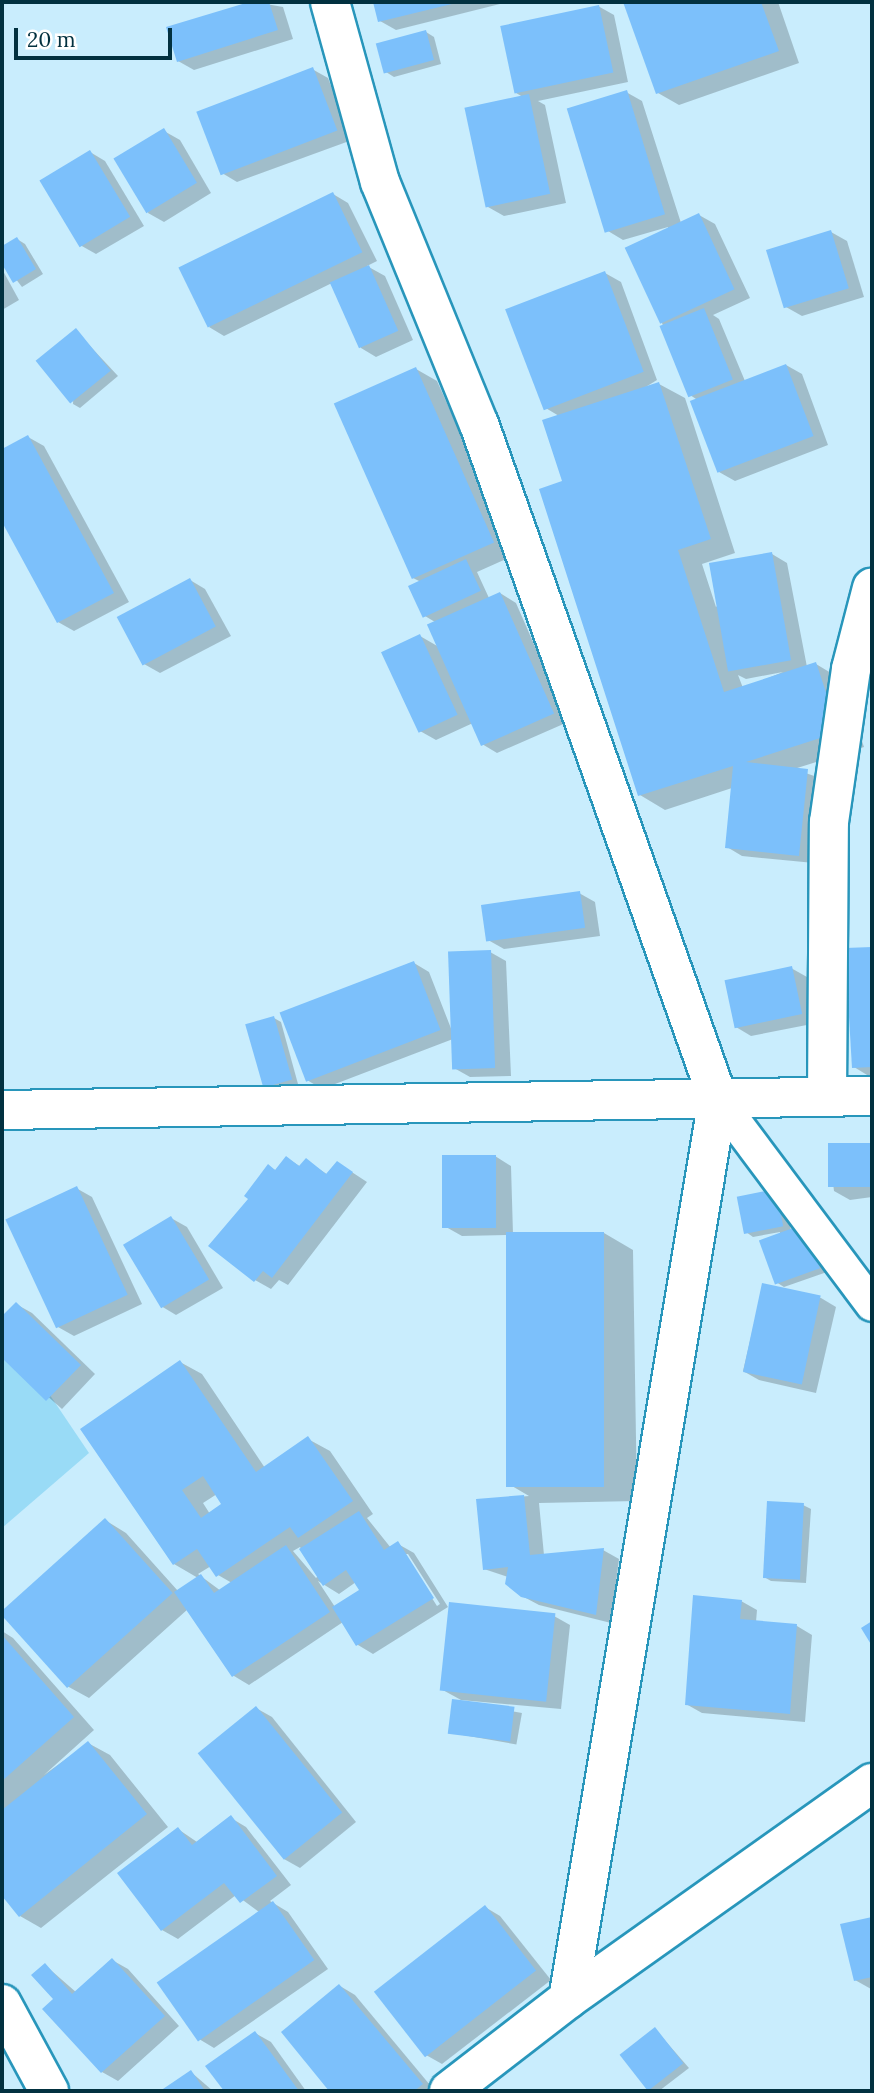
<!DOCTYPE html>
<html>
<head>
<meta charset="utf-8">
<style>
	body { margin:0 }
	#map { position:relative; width:874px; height:2093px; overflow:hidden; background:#c9edfd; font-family:Lora,serif }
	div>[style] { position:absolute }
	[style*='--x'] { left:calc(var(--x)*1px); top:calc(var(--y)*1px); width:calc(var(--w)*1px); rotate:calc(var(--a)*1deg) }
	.green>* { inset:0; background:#99dbf6 }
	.shadow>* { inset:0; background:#0003; transform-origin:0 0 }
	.building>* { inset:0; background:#7cc0fb; transform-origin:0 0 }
	.roads { filter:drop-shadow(2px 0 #2896bb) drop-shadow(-2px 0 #2896bb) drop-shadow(0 2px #2896bb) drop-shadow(0 -2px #2896bb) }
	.lane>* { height:32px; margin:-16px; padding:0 16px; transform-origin:16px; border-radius:16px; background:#fff }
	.street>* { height:38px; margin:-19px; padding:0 19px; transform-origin:19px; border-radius:19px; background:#fff }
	span { translate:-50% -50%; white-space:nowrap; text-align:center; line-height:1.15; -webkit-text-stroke:7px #fff; paint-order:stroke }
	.frame { position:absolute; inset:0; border:4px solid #023140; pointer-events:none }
	.scale { position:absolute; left:14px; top:28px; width:158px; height:32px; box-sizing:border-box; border:4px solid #023140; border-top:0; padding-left:9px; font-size:21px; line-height:24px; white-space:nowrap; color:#023140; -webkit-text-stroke:5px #fff; paint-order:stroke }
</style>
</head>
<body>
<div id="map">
	<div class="green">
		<div style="clip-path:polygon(2px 1324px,89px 1453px,2px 1528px)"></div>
	</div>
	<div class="shadow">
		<div style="clip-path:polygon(255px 2px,283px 7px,293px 39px,194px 70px,178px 61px,168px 29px)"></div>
		<div style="clip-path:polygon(375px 2px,508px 2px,396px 30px,380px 21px)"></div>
		<div style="clip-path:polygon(625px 2px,778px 2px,799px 63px,679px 105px,658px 93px)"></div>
		<div style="clip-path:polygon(598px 6px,614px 15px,628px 82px,538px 101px,545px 105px,566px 203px,504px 216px,488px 207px,523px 97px,516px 93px)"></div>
		<div style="clip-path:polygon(426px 32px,434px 37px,441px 64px,394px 77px,386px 72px)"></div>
		<div style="clip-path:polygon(312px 69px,328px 78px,352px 140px,237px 182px,222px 173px)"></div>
		<div style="clip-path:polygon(626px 92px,642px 101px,681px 223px,699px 215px,715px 224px,750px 298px,713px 315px,719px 319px,745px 381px,786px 365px,802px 374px,828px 445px,735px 481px,719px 472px,696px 399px,690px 395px,662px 323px,668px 227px,623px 240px,608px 231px)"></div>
		<div style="clip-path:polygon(164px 131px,180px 140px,211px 193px,164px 222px,148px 213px)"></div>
		<div style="clip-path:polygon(90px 152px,105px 161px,144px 226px,96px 254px,80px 245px)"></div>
		<div style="clip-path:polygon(333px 194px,348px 203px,377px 261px,367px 266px,385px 276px,413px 340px,376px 357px,361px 348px,332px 283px,224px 336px,209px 327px)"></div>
		<div style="clip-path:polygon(831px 232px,847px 241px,864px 297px,802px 316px,786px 307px)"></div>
		<div style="clip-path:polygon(17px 239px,25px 244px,43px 274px,22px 287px,2px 261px,2px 248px)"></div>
		<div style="clip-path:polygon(2px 269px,19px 300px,2px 310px)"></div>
		<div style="clip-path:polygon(evenodd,605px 273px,621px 282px,657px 380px,644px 388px,659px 384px,685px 398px,735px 553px,702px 564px,716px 607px,772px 554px,787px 563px,807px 667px,816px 664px,841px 679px,864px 747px,794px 769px,823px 779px,814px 863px,742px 856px,727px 847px,732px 788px,665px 810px,640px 795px,564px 483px,559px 416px,544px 407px,605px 273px,783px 672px,743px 688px,738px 675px,746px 679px,783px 672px)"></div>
		<div style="clip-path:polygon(76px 331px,118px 376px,80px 408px,73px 404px)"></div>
		<div style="clip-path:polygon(416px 369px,437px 381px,515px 555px,477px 572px,489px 598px,500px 593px,516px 603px,568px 722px,497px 753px,482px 744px,473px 723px,436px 740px,420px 731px,420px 636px,439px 647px,435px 622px,425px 616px,421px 582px,413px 578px)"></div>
		<div style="clip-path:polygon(28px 437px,44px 446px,129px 602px,74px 631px,58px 622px,2px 518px,2px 451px)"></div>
		<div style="clip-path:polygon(190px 580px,205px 589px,231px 636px,160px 673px,144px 664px)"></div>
		<div style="clip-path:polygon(579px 893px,595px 902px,600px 936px,504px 949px,488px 940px)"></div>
		<div style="clip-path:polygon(872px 949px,872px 1078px,854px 1067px,847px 950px)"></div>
		<div style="clip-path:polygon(490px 952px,506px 961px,511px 1076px,470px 1077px,454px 1068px,453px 1039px,322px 1089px,307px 1080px,414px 963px,429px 972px,452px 1031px)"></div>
		<div style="clip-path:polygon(791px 968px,807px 977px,817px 1023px,751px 1036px,736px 1027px)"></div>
		<div style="clip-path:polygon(274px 1018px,281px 1022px,298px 1084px,270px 1087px,262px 1082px)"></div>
		<div style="clip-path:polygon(872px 1145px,872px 1197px,850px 1200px,834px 1191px,829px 1150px)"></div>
		<div style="clip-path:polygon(495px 1156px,511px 1166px,513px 1234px,604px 1233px,633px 1250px,637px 1501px,539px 1503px,544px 1555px,603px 1550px,619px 1559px,611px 1623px,539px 1605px,522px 1596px,508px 1577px,484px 1569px,478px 1500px,529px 1496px,512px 1486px,507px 1235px,462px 1236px,446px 1227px)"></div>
		<div style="clip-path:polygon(287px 1158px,301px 1167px,306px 1160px,328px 1175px,338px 1163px,367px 1182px,288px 1285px,279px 1280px,271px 1289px,255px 1280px,251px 1199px,268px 1166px,277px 1171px)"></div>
		<div style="clip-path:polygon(76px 1188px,92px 1197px,142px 1304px,74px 1336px,58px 1327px)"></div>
		<div style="clip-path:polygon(783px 1196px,791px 1230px,812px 1230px,827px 1272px,784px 1287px,776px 1282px,780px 1232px,753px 1237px,746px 1232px)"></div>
		<div style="clip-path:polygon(171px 1218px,187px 1227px,223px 1288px,176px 1315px,161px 1306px)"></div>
		<div style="clip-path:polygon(763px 1285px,821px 1298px,836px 1307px,816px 1393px,759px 1380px,743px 1371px)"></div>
		<div style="clip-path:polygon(16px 1304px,32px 1313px,95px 1374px,62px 1409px,2px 1356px,2px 1319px)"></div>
		<div style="clip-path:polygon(evenodd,180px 1362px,202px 1374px,265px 1468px,308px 1439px,330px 1451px,373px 1514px,367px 1518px,391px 1548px,398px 1544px,414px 1553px,448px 1607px,373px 1654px,358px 1645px,343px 1622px,249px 1685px,234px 1676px,188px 1609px,89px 1698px,67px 1686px,105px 1520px,126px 1533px,178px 1591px,198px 1578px,174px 1564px,180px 1362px,217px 1494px,224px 1504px,210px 1514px,203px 1503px,217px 1494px,180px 1362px,300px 1547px,318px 1576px,316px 1578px,293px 1551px,300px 1547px,180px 1362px,404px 1554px,408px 1554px,440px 1604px,437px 1606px,404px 1554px,180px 1362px,211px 1566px,218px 1575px,232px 1583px,221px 1591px,198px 1574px,211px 1566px,180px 1362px,318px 1581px,339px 1594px,356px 1582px,361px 1590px,335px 1607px,318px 1581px)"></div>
		<div style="clip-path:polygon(803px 1505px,811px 1509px,806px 1583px,771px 1581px,764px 1577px)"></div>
		<div style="clip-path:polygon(741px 1601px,757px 1610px,756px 1622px,797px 1626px,812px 1635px,805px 1722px,702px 1713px,686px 1704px)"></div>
		<div style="clip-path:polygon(554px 1616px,570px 1625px,561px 1709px,461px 1700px,441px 1689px)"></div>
		<div style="clip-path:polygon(2px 1631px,13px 1638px,94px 1730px,44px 1775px,88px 1743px,110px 1755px,168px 1827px,41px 1928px,20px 1916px,2px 1893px)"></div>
		<div style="left:454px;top:1701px;width:69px;height:32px;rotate:10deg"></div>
		<div style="clip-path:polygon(256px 1708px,272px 1717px,356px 1822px,300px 1868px,284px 1859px)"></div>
		<div style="clip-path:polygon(231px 1818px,246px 1827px,291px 1885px,270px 1901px,288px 1912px,328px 1969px,214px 2048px,199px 2039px,259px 1912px,236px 1895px,178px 1939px,162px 1930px,178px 1829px,197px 1842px)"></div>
		<div style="clip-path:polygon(485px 1907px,500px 1916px,551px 1980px,442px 2064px,426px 2055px)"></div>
		<div style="clip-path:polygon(872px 1919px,872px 1989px,871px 1989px,855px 1980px,842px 1926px)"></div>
		<div style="clip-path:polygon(112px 1960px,128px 1969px,179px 2026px,118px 2081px,102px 2072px,45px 2009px,56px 1999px,45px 1965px,77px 1993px)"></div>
		<div style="clip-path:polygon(340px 1986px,355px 1995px,435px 2091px,331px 2091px,283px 2032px)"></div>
		<div style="clip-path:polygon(655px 2029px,689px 2068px,659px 2091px,648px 2089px)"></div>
		<div style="clip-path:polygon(255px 2033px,271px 2042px,306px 2091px,226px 2091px,208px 2066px)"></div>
		<div style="clip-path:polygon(191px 2072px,213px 2091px,163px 2091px)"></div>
	</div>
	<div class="building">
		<div style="clip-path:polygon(249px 2px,269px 2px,278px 30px,177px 62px,166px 27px)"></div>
		<div style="clip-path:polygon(373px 2px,455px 2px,456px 3px,378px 22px)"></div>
		<div style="clip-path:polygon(623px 2px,761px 2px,779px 51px,656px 94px)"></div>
		<div style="left:599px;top:5px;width:69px;height:101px;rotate:78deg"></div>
		<div style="left:426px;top:30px;width:31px;height:52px;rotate:75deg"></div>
		<div style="left:313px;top:67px;width:68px;height:125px;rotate:69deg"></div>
		<div style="left:627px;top:90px;width:130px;height:63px;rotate:73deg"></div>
		<div style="left:529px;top:94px;width:102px;height:66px;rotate:78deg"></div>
		<div style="left:164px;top:128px;width:64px;height:59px;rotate:59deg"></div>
		<div style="left:90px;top:150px;width:78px;height:59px;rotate:59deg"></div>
		<div style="left:333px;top:192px;width:67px;height:172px;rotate:64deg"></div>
		<div style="left:699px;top:213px;width:84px;height:82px;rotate:65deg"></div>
		<div style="left:831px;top:230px;width:61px;height:68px;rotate:73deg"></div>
		<div style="clip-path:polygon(17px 237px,36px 269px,13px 283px,2px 264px,2px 246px)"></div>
		<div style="left:369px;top:265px;width:72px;height:43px;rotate:66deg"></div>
		<div style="left:605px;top:271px;width:108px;height:107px;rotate:69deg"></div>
		<div style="left:704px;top:308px;width:77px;height:48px;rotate:68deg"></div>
		<div style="left:76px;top:328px;width:55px;height:52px;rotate:51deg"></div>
		<div style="left:786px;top:364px;width:77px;height:103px;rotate:69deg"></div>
		<div style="left:416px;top:367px;width:192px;height:90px;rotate:66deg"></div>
		<div style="clip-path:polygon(659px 382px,711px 539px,678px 550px,724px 692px,816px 662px,839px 732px,746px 762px,808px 769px,799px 856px,725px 848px,733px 766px,638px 796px,539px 489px,562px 481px,542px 420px)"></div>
		<div style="clip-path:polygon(28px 435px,114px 593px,57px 623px,2px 522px,2px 449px)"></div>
		<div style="left:772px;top:552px;width:110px;height:64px;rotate:80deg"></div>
		<div style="left:466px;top:559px;width:35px;height:64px;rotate:65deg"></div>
		<div style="left:190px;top:578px;width:55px;height:83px;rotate:62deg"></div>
		<div style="left:500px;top:592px;width:133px;height:80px;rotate:66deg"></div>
		<div style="left:420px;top:634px;width:89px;height:43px;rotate:65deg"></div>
		<div style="left:580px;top:891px;width:37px;height:100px;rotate:82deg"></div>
		<div style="clip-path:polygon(872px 947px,872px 1067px,852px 1068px,845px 948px)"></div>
		<div style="left:491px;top:950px;width:118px;height:43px;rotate:88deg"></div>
		<div style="left:414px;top:961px;width:74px;height:144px;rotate:69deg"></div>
		<div style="left:792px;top:966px;width:49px;height:69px;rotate:78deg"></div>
		<div style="left:274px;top:1016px;width:66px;height:30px;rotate:74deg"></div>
		<div style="left:872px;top:1143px;width:44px;height:44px;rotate:90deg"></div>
		<div style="left:442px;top:1155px;width:54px;height:73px"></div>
		<div style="clip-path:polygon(286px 1156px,299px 1166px,306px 1158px,326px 1174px,337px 1161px,353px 1172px,272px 1278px,263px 1271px,254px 1282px,208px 1246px,248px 1199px,244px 1196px,268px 1164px,275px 1170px)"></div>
		<div style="left:77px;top:1186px;width:120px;height:79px;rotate:65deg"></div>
		<div style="left:776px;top:1189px;width:38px;height:40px;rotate:79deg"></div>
		<div style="left:171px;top:1216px;width:74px;height:56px;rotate:59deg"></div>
		<div style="left:804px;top:1224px;width:47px;height:48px;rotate:70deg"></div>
		<div style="left:506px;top:1232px;width:98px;height:255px"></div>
		<div style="left:762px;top:1283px;width:60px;height:91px;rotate:12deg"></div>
		<div style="clip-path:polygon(16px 1302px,81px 1365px,46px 1401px,2px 1358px,2px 1316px)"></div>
		<div style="clip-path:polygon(evenodd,180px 1360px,256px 1472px,308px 1436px,353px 1501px,298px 1538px,290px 1527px,216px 1577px,197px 1549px,173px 1565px,80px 1429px,180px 1360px,203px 1476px,221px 1504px,201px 1518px,182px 1490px,203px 1476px)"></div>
		<div style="clip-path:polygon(524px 1495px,530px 1555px,604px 1548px,596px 1615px,521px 1597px,505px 1584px,508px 1567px,483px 1570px,476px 1499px)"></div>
		<div style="left:767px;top:1501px;width:37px;height:77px;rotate:3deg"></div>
		<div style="clip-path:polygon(359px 1511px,384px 1550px,398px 1541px,434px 1598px,356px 1646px,332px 1607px,359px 1590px,346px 1570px,323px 1586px,299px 1549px)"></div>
		<div style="left:105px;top:1518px;width:101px;height:142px;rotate:48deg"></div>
		<div style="clip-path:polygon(286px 1545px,330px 1612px,232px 1677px,174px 1592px,201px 1574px,214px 1593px)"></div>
		<div style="clip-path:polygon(693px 1595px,742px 1600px,740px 1619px,797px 1624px,790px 1714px,685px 1705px)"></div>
		<div style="left:449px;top:1602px;width:107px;height:89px;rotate:6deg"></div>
		<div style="clip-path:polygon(872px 1621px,872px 1646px,861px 1628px)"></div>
		<div style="clip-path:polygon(2px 1635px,74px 1717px,2px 1781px)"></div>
		<div style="left:452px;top:1699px;width:63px;height:35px;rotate:7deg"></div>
		<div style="left:256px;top:1706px;width:137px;height:75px;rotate:51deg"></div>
		<div style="clip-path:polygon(88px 1741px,147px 1814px,19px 1917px,2px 1896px,2px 1810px)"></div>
		<div style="clip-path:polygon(231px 1815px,277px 1876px,240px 1903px,224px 1883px,161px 1931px,117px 1873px,178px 1827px,192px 1845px)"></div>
		<div style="left:273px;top:1901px;width:72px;height:142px;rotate:55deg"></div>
		<div style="left:485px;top:1905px;width:83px;height:141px;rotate:52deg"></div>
		<div style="clip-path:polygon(872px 1917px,872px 1977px,854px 1981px,840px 1924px)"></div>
		<div style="clip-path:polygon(112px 1958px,165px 2016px,101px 2073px,42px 2009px,53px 1999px,31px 1975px,45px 1963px,72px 1994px)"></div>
		<div style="clip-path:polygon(339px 1984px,423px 2084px,414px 2091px,329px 2091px,281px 2032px)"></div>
		<div style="left:655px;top:2027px;width:46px;height:45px;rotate:52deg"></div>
		<div style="clip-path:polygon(255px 2031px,299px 2091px,224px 2091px,205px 2066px)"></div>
		<div style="clip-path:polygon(191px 2070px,205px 2091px,160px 2091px)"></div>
	</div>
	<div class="roads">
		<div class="lane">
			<div style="--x:718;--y:1099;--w:257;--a:53.2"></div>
		</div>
		<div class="street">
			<div style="--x:330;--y:2;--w:187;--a:74.5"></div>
			<div style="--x:380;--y:182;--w:261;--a:67.8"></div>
			<div style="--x:479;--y:424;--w:716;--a:70.5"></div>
			<div style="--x:718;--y:1099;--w:912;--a:99.46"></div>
			<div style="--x:827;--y:1097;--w:275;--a:-89.6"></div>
			<div style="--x:829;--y:822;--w:155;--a:-81.8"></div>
			<div style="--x:851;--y:669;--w:84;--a:-75.5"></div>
			<div style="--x:2;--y:1110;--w:870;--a:-0.92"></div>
			<div style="--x:2;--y:2004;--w:99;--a:61.6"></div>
			<div style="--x:449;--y:2091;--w:150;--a:-37.7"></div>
			<div style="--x:568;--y:1999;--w:373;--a:-35.4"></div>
		</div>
	</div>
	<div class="frame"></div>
	<div class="scale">20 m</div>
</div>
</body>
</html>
